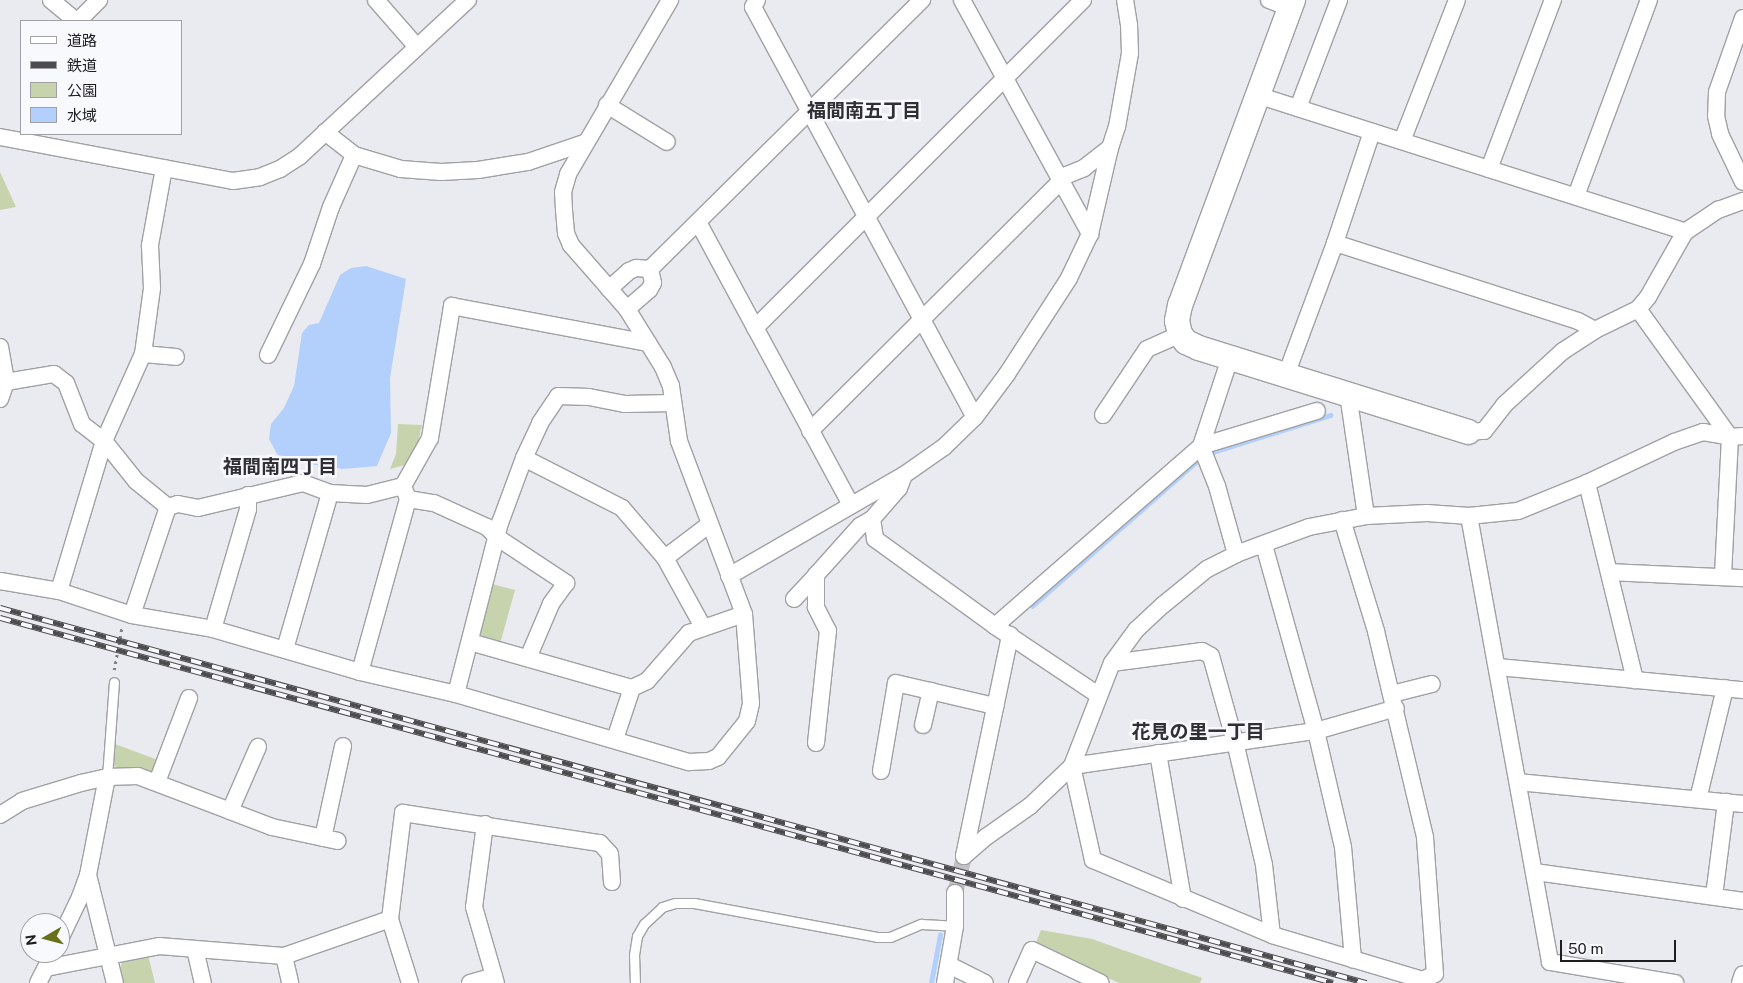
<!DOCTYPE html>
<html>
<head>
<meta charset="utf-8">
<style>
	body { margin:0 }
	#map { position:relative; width:1743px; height:983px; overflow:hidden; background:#eaebf0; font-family:"Public Sans","Noto Sans JP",sans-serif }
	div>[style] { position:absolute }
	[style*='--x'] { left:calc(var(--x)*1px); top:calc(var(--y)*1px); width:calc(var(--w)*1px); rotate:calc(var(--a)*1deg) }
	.green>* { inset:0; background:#c7d3ac }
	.water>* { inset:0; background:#b2d0fb }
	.stream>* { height:4.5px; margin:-2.25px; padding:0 2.25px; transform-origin:2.25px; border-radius:2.25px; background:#b2d0fb }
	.street-tunnel>* { height:16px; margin-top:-8px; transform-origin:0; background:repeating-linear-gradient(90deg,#c1c2c6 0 16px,transparent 0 24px) }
	.path>* { height:2.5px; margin-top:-1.25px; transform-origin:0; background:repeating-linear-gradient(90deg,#808084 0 2.5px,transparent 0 6.5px) }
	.roads { filter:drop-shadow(1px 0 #a0a1a5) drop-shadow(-1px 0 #a0a1a5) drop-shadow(0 1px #a0a1a5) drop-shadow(0 -1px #a0a1a5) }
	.lane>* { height:9px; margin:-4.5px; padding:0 4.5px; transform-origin:4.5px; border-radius:4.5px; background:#fff }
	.street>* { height:16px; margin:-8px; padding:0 8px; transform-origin:8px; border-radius:8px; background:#fff }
	.secondary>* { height:24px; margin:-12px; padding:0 12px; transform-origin:12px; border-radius:12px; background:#fff }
	.rail>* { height:5.5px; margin-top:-2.75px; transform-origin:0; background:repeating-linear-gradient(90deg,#f8f9fd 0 11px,#4c4c4f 0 22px); box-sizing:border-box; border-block:1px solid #4c4c4f }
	span { translate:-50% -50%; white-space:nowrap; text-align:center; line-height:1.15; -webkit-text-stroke:5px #f8f9fd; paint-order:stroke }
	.neighbourhood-label { font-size:19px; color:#303034; font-weight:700 }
	.legend { position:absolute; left:20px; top:20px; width:162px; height:115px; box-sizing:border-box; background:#f8f9fd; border:1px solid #a1a1a5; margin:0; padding:6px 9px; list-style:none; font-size:15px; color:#1e1e20 }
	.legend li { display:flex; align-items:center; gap:10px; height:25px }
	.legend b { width:25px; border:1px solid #a1a1a5 }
	.north { position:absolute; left:20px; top:913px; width:50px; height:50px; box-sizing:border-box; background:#f8f9fd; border:1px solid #a1a1a5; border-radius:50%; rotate:262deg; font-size:14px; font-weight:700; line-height:20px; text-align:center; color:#1e1e20 }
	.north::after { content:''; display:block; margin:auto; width:18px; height:22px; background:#687018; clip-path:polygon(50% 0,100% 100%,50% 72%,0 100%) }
	.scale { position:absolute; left:1560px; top:940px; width:116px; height:22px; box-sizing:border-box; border:2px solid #1e1e20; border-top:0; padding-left:6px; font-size:15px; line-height:18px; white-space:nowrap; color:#1e1e20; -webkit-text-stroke:4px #f8f9fd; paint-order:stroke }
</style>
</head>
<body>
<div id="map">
	<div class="green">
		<div style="clip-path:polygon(0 172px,16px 207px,0 210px)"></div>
		<div style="clip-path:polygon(398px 424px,422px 425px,418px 442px,405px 465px,390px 469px,396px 454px)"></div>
		<div style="clip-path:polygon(492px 584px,515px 590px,500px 644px,483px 640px,480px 631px)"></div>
		<div style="clip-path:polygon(115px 744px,158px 760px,153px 772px,135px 767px,119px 769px,113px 765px)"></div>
		<div style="clip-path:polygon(1041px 930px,1092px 939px,1202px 978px,1200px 983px,1119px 983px,1035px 945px)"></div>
		<div style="clip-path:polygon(148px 955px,155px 983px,123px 983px,120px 968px,123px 961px)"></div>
	</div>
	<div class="water">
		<div style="clip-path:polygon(366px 266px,406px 279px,390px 378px,391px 433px,377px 466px,343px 469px,287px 461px,277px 454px,269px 439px,271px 424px,284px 408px,294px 386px,302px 333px,309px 325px,319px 323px,340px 275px,351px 268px)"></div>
	</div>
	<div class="stream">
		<div style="--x:1032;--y:606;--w:218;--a:-41.3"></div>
		<div style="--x:1196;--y:462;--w:20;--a:-30"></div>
		<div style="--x:1213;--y:452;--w:123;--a:-17.5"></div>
		<div style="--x:931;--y:983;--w:49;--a:-79.4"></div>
	</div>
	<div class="street-tunnel">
		<div style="--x:955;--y:893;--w:38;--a:-76"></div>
	</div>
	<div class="path">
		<div style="--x:114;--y:670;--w:45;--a:-79.7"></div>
	</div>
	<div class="roads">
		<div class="lane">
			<div style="--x:107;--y:777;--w:95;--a:-85.8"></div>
			<div style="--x:635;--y:983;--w:28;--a:-92"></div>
			<div style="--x:634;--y:955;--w:19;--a:-81"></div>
			<div style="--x:637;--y:936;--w:14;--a:-60"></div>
			<div style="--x:644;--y:924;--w:25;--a:-43"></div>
			<div style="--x:662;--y:907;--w:14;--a:-17"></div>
			<div style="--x:675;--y:903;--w:19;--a:0"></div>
			<div style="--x:694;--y:903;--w:186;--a:10.5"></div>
			<div style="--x:877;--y:937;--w:13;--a:0"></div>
			<div style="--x:890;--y:937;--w:34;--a:-23"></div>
			<div style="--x:921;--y:924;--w:34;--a:3"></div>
		</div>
		<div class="street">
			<div style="--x:51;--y:0;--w:33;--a:40"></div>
			<div style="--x:376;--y:0;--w:62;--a:48.9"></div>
			<div style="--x:757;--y:0;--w:8;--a:120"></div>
			<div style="--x:753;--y:7;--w:466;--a:61.6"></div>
			<div style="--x:962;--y:0;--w:267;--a:61.3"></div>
			<div style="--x:1269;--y:0;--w:22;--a:21"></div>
			<div style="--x:1743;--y:18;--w:78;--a:109.4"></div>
			<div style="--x:1717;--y:92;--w:24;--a:92"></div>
			<div style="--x:1716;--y:116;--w:18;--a:77"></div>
			<div style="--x:1720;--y:134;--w:53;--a:64.4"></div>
			<div style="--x:78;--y:21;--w:30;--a:-45"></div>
			<div style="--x:1257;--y:95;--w:449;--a:17.7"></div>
			<div style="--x:607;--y:105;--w:70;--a:31.7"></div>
			<div style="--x:1298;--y:108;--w:116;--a:-69.2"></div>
			<div style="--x:325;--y:132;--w:37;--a:38"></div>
			<div style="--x:354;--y:155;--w:49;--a:16.6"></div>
			<div style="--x:401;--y:169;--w:40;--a:4.3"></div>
			<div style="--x:441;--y:172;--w:37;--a:-3"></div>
			<div style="--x:478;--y:170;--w:51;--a:-9.1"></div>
			<div style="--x:528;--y:162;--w:59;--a:-18.7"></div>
			<div style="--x:0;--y:137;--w:237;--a:10.7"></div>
			<div style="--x:233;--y:181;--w:27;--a:-8"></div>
			<div style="--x:260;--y:177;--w:22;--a:-22"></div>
			<div style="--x:280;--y:169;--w:24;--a:-33"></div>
			<div style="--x:300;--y:156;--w:229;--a:-42.9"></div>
			<div style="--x:1402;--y:141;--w:151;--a:-68.7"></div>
			<div style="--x:1489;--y:169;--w:181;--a:-69.3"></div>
			<div style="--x:1576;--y:196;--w:209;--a:-69.6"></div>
			<div style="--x:698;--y:222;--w:322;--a:61.6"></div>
			<div style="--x:1335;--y:243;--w:255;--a:17.8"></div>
			<div style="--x:1578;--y:321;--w:19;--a:28"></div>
			<div style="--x:609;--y:289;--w:27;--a:-42"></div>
			<div style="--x:629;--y:271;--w:8;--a:-23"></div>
			<div style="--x:636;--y:268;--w:14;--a:4"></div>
			<div style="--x:650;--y:269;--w:383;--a:-44.7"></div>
			<div style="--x:627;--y:309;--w:29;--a:-41"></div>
			<div style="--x:649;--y:290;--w:8;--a:-60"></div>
			<div style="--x:653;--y:283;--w:14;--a:-102"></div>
			<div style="--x:1638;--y:309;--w:158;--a:54.3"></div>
			<div style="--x:1730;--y:437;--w:140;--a:92.9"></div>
			<div style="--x:755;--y:328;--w:464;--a:-45"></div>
			<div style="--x:0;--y:347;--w:36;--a:80"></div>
			<div style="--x:6;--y:382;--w:18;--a:109"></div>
			<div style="--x:143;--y:354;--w:33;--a:5"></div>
			<div style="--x:268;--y:355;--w:101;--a:-64.2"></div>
			<div style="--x:312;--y:264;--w:60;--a:-71.6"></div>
			<div style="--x:331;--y:207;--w:57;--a:-66.1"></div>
			<div style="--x:1230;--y:358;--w:93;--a:108.2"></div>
			<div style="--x:1201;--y:446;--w:43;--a:68.2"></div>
			<div style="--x:1217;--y:486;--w:71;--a:74.4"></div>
			<div style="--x:1286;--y:375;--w:141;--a:-69.6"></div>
			<div style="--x:1335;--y:243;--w:117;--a:-71.6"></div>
			<div style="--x:6;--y:382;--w:49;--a:-9.5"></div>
			<div style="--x:54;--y:374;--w:15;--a:37"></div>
			<div style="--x:66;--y:383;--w:44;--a:68.7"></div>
			<div style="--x:82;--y:424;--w:28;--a:38"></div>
			<div style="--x:104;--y:441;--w:51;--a:51.3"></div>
			<div style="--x:136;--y:481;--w:41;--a:39.1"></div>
			<div style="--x:1348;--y:394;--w:123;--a:81.6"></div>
			<div style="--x:1103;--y:415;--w:79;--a:-56.3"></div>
			<div style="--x:1147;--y:349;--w:36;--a:-24"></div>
			<div style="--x:810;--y:431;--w:363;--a:-44.9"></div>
			<div style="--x:1067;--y:175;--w:18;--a:-22"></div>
			<div style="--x:1084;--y:168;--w:33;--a:-38"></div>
			<div style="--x:1468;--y:432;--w:16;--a:-4"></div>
			<div style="--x:1484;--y:431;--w:33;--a:-52"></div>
			<div style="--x:1504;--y:405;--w:80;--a:-42.5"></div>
			<div style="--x:1563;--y:351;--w:38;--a:-33"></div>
			<div style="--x:1595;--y:330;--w:48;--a:-26"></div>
			<div style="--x:1638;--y:309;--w:16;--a:-50"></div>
			<div style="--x:1648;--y:297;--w:75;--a:-60.4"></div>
			<div style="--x:1685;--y:232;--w:40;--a:-34"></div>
			<div style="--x:1718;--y:210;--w:27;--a:-20"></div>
			<div style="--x:524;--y:458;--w:110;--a:27"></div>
			<div style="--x:622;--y:508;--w:66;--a:49.3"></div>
			<div style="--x:904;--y:475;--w:14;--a:111"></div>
			<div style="--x:899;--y:488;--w:41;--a:131.1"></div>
			<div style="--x:872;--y:519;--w:20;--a:81"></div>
			<div style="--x:875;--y:539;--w:148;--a:35.9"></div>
			<div style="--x:995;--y:626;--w:124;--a:33.8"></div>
			<div style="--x:1587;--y:483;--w:203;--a:76.3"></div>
			<div style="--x:408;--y:499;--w:26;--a:9"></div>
			<div style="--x:434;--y:503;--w:58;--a:24.4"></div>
			<div style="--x:487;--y:527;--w:16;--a:45"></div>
			<div style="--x:498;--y:538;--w:82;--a:33.5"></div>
			<div style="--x:566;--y:583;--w:26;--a:126"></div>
			<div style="--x:551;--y:604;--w:59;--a:113.1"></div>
			<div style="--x:168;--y:507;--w:10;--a:-17"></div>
			<div style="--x:178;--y:504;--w:20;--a:11"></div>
			<div style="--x:198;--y:508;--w:108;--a:-13.4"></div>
			<div style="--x:303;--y:483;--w:29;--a:20"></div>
			<div style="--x:330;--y:493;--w:37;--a:3"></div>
			<div style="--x:367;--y:495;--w:37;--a:-14"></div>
			<div style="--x:403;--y:486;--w:55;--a:-60.6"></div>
			<div style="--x:430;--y:438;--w:134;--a:-80.5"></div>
			<div style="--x:452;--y:306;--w:199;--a:10.7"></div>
			<div style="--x:1469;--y:516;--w:453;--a:79.7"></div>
			<div style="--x:1550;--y:962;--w:127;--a:9.5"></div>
			<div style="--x:1264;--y:545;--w:193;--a:74.4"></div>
			<div style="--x:1316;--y:731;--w:119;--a:76.9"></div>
			<div style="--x:1343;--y:847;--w:113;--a:84.9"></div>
			<div style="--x:1610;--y:572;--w:133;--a:2.6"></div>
			<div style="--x:729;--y:576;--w:202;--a:-30"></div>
			<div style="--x:904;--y:475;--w:49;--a:-35"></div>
			<div style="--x:944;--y:447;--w:43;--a:-44.1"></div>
			<div style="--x:975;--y:417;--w:54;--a:-53.3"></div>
			<div style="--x:1007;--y:374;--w:114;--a:-57.1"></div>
			<div style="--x:1069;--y:278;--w:49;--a:-64.5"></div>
			<div style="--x:1090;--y:234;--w:88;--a:-76.9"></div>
			<div style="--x:1110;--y:148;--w:22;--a:-72"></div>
			<div style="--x:1117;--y:127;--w:75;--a:-80"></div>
			<div style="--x:1130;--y:53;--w:28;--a:-92"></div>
			<div style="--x:1129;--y:25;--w:25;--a:-99"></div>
			<div style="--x:0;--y:581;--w:60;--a:9.6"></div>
			<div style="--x:59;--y:591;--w:77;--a:18.2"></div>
			<div style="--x:132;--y:615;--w:82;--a:9.8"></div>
			<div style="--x:213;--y:629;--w:153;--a:16.3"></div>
			<div style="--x:360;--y:672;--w:98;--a:12.9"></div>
			<div style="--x:456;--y:694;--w:243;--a:16.3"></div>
			<div style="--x:689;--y:762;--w:20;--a:-3"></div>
			<div style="--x:709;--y:761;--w:10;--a:-24"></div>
			<div style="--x:718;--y:757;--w:46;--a:-51.1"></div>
			<div style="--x:747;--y:721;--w:18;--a:-77"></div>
			<div style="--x:751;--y:703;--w:89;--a:-94.5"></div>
			<div style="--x:744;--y:614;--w:185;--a:-110.6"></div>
			<div style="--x:679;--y:441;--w:56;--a:-98.3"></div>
			<div style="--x:671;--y:386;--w:21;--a:-113"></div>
			<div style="--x:663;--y:367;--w:68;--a:-121.8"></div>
			<div style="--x:627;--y:309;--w:85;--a:-131.2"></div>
			<div style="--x:571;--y:245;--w:13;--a:-113"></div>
			<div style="--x:566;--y:233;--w:23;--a:-95"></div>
			<div style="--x:564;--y:210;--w:18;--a:-93"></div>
			<div style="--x:563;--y:192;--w:19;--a:-74"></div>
			<div style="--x:568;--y:174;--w:202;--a:-59.6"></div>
			<div style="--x:59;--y:591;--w:157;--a:-73.3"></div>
			<div style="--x:104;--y:441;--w:95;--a:-65.9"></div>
			<div style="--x:143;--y:354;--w:67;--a:-82.2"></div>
			<div style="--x:152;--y:288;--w:43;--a:-92.7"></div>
			<div style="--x:150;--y:245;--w:78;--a:-79.7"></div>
			<div style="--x:794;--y:599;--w:33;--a:-47"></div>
			<div style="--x:132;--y:615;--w:114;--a:-71.6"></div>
			<div style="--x:995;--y:626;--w:274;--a:-41.1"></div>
			<div style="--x:1201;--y:446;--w:121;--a:-16.8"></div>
			<div style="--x:703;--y:627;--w:79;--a:-118.8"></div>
			<div style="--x:665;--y:558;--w:56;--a:-37.1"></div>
			<div style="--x:213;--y:629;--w:125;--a:-73.7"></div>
			<div style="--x:248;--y:509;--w:14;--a:-90"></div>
			<div style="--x:470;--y:642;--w:168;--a:15.9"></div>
			<div style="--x:632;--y:688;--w:54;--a:108.4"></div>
			<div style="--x:285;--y:649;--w:162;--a:-73.9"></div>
			<div style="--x:1112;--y:663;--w:91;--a:-7.6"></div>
			<div style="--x:1202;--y:651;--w:10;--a:29"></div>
			<div style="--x:1211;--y:656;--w:89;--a:74.4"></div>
			<div style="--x:1235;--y:742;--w:126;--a:76.7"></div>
			<div style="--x:1264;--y:865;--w:70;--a:83.5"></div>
			<div style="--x:1498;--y:667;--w:246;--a:5.4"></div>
			<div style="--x:360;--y:672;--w:180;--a:-74.5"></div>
			<div style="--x:408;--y:499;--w:9;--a:-111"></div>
			<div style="--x:632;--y:688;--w:17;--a:-25"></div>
			<div style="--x:647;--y:681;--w:64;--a:-48.8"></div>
			<div style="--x:689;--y:633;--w:58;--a:-19.1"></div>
			<div style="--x:456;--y:694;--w:177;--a:-75.6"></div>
			<div style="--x:500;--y:523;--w:69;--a:-69.7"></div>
			<div style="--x:524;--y:458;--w:38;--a:-65"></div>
			<div style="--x:540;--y:423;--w:32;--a:-56"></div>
			<div style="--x:558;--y:396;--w:31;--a:2"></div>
			<div style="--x:589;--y:397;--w:37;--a:11"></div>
			<div style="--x:625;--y:404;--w:48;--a:-1.2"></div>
			<div style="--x:1392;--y:694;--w:41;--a:-14"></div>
			<div style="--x:923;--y:725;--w:35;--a:-77"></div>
			<div style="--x:816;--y:743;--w:113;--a:-83.9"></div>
			<div style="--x:828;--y:631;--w:27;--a:-117"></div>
			<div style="--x:816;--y:607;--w:32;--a:-90"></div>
			<div style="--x:816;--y:575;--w:66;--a:-48.1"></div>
			<div style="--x:860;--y:526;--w:14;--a:-30"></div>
			<div style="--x:1158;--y:753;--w:148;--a:80.3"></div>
			<div style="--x:1072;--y:766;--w:96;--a:77.4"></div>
			<div style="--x:1093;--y:860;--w:194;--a:22.7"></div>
			<div style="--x:1272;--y:935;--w:158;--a:16.6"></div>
			<div style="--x:1423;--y:980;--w:13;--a:-27"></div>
			<div style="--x:1435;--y:974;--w:137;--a:-94.2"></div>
			<div style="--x:1425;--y:837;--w:212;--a:-103.4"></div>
			<div style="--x:1376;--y:631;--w:116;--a:-107"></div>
			<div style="--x:1072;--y:766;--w:246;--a:-8.2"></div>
			<div style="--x:1316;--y:731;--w:83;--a:-16"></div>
			<div style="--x:881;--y:771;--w:89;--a:-80.3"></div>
			<div style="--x:896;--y:683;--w:102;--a:13.1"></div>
			<div style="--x:157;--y:782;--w:90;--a:-69.1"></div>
			<div style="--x:1518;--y:782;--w:226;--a:5.6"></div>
			<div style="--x:1698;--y:799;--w:114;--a:-76.3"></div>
			<div style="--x:230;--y:811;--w:45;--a:20.9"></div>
			<div style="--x:272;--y:827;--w:67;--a:12"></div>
			<div style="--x:0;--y:815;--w:26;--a:-32"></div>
			<div style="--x:22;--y:801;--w:62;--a:-17"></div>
			<div style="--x:81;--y:783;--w:27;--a:-13"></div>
			<div style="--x:107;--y:777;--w:31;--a:-2"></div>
			<div style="--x:138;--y:776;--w:98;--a:20.8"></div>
			<div style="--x:230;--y:811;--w:70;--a:-66.4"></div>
			<div style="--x:485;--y:824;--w:84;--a:97.5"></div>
			<div style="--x:474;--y:907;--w:79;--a:73.9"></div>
			<div style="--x:323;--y:838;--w:94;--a:-77.7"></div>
			<div style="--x:964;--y:856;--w:29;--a:-41"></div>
			<div style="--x:986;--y:837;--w:54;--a:-35.2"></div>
			<div style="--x:1030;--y:806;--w:58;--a:-43.6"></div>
			<div style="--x:1072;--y:766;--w:110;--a:-68.8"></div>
			<div style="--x:1112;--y:663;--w:41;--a:-54"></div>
			<div style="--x:1136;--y:630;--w:37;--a:-43"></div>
			<div style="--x:1163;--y:605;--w:57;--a:-39.3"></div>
			<div style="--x:1207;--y:569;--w:33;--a:-27"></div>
			<div style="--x:1236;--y:554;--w:78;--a:-20.3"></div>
			<div style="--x:1309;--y:527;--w:58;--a:-10.9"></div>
			<div style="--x:1366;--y:516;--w:61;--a:-2.8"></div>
			<div style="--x:1427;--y:513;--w:42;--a:4.1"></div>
			<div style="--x:1469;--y:516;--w:49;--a:-5.8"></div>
			<div style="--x:1518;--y:511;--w:74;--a:-22.1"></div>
			<div style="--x:1587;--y:483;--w:96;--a:-25.2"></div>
			<div style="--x:1674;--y:442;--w:31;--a:-19"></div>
			<div style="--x:1703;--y:432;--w:27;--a:10"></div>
			<div style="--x:1730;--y:437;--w:13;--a:-4"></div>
			<div style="--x:964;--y:856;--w:226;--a:-78.2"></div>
			<div style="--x:1535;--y:872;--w:210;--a:7.9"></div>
			<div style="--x:88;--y:875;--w:111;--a:76"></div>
			<div style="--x:1714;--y:896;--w:95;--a:-82.7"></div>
			<div style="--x:60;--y:939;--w:47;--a:-64.5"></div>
			<div style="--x:80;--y:897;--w:23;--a:-70"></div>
			<div style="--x:88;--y:875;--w:100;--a:-79"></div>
			<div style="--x:195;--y:949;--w:35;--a:77"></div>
			<div style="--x:284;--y:956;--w:112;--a:-19.2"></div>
			<div style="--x:949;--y:965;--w:40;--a:26.6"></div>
			<div style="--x:46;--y:968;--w:115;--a:-11"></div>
			<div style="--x:159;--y:946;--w:125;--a:4.6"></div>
			<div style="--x:284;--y:956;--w:28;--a:77"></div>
			<div style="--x:38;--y:983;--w:34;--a:-63"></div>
			<div style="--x:410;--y:983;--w:67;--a:-107.4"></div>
			<div style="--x:390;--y:919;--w:107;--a:-83"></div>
			<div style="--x:403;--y:813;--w:199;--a:8.7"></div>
			<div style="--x:600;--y:843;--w:15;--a:48"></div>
			<div style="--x:610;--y:854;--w:28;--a:86"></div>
			<div style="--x:470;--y:983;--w:25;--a:-16"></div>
			<div style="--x:945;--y:983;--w:58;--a:-80"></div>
			<div style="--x:955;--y:926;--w:33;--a:-90"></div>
			<div style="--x:1017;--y:983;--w:36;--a:-66"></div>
			<div style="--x:1032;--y:950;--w:76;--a:25.6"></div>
			<div style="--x:1740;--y:983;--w:9;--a:-72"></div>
		</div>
		<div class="secondary">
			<div style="--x:1293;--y:0;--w:325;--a:110.3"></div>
			<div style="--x:1180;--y:305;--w:16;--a:101"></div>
			<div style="--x:1177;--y:321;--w:13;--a:77"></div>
			<div style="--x:1180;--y:334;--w:10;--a:53"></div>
			<div style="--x:1186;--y:342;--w:14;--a:25"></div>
			<div style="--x:1199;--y:348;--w:282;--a:17.3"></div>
		</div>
	</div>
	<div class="rail">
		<div style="--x:0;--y:608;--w:1417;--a:15.35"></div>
		<div style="--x:0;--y:618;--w:1382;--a:15.31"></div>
	</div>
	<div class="neighbourhood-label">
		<span style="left:864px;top:111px">福間南五丁目</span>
		<span style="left:280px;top:467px">福間南四丁目</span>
		<span style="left:1198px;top:732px">花見の里一丁目</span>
	</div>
	<ul class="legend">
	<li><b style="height:6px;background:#fff"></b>道路</li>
	<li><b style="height:6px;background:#4c4c4f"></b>鉄道</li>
	<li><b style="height:14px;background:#c7d3ac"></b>公園</li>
	<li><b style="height:14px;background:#b2d0fb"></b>水域</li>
	</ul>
	<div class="north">N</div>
	<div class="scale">50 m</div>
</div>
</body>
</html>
